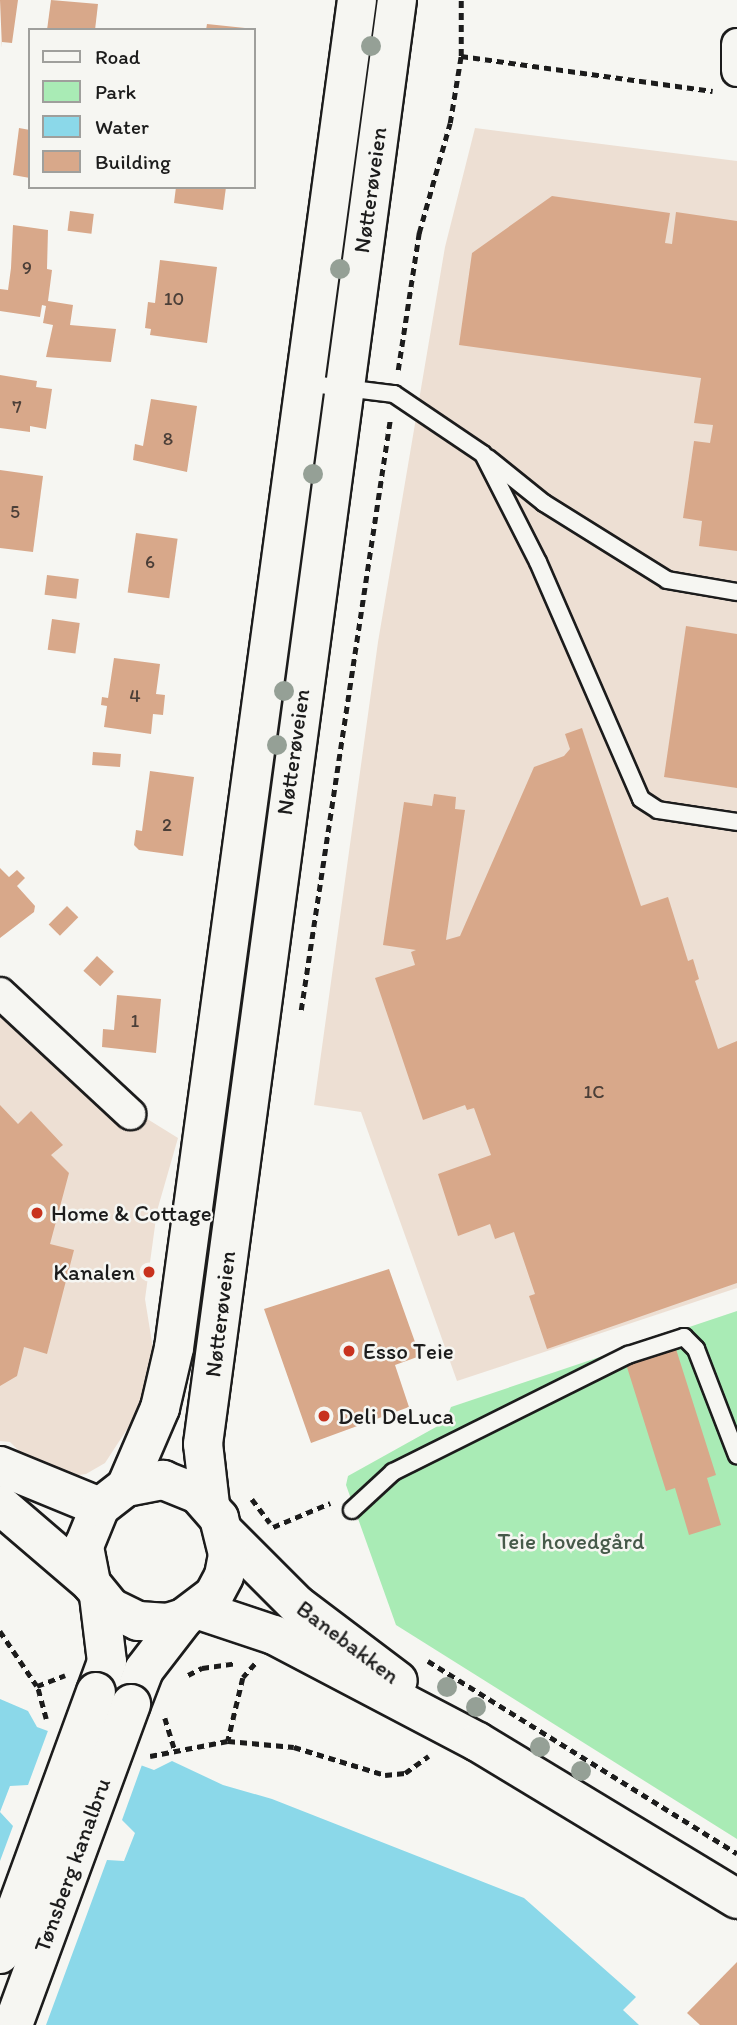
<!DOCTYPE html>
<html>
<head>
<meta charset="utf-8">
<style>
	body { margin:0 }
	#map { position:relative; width:737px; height:2025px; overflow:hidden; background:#f6f6f2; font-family:Itim,sans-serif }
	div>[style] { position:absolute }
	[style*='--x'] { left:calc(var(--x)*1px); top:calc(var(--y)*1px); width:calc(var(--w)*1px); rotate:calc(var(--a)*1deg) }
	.built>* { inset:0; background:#eddfd3 }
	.green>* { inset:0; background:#a9ebb5 }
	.water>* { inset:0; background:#8bd8e9 }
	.pier>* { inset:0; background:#f6f6f2 }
	.building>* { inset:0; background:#d8a88a; transform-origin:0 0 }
	.path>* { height:4.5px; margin-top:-2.25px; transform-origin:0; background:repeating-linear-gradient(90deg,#1c1c1c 0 7px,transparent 0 12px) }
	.roads { filter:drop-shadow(2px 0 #1c1c1c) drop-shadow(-2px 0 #1c1c1c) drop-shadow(0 2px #1c1c1c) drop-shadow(0 -2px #1c1c1c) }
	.service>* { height:16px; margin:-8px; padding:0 8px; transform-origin:8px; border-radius:8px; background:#f6f6f2 }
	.minor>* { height:30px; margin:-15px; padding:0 15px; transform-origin:15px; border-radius:15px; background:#f6f6f2 }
	.tertiary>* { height:38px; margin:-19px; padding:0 19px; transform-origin:19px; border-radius:19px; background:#f6f6f2 }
	.secondary>* { height:38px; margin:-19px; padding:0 19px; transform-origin:19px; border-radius:19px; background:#f6f6f2 }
	.primary>* { height:38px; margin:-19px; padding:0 19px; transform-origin:19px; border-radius:19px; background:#f6f6f2 }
	.bridges { filter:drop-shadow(2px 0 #1c1c1c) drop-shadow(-2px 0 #1c1c1c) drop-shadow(0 2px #1c1c1c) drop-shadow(0 -2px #1c1c1c) }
	.primary-bridge>* { height:38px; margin:-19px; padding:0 19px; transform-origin:19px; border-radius:19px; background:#f6f6f2 }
	.trees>* { width:20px; height:20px; margin:-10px; border-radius:50%; background:#95a096 }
	.dots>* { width:19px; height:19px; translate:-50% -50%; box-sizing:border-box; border:4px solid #f6f6f2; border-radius:50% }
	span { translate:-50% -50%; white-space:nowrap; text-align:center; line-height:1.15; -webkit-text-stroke:5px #f6f6f2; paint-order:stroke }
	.number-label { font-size:19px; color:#4b3f38 }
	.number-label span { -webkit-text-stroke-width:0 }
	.street-label { font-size:23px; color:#1c1c1c }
	.poi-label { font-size:23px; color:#1c1c1c }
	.left { translate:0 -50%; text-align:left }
	.right { translate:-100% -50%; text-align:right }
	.park-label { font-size:23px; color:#465a4a }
	.legend { position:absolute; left:28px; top:28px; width:228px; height:161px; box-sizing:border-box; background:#f6f6f2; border:2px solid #9f9f9c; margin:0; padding:9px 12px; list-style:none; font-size:21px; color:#1c1c1c }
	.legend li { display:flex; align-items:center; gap:14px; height:35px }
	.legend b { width:35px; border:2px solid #9f9f9c }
</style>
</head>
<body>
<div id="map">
	<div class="built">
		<div style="clip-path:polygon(475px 128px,737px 161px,737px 1288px,457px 1381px,361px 1112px,314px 1105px,378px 642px,445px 247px)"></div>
		<div style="clip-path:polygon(0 1008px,73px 1073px,178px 1138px,157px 1211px,145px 1299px,154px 1355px,135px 1417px,105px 1463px,86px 1474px,65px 1477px,38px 1470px,10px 1442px,0 1441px)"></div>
	</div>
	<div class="green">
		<div style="clip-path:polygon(737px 1311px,737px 1839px,396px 1625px,346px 1485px,348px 1476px,445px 1422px,451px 1407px)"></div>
	</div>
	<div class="water">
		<div style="clip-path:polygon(0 1699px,28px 1711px,37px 1727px,154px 1770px,172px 1761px,223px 1785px,272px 1799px,524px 1898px,636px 1997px,623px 2010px,639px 2025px,0 2025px)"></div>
	</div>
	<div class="pier">
		<div style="clip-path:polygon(49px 1728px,143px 1762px,122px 1820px,135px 1833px,124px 1861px,107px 1860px,46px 2025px,0 2025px,0 1861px,13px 1826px,0 1812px,10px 1786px,28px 1785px)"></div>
	</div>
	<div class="building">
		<div style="clip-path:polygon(0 0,18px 0,12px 43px,2px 42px,2px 48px)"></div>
		<div style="clip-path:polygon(51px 0,98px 4px,95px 30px,47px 30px)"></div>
		<div style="clip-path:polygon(207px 24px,245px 28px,245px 30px,206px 30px)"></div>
		<div style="clip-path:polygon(19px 128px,30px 130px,30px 178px,13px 175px)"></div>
		<div style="clip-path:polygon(176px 187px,226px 187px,223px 210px,174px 203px)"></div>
		<div style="clip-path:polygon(552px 196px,670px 213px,665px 243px,672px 244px,676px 212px,737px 221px,737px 551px,699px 546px,702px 521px,683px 518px,694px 441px,710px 443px,713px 425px,694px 423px,701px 378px,459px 345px,472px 253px)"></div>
		<div style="left:70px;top:211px;width:24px;height:20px;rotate:7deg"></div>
		<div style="clip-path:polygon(13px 225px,48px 230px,47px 269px,52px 270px,48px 301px,73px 305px,70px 325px,116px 329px,111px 362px,46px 357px,53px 325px,43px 323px,46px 306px,42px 305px,40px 317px,0 311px,0 289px,8px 290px,11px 268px)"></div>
		<div style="clip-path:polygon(160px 260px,217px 267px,207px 343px,150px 335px,151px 329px,145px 328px,148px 302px,155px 303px)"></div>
		<div style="clip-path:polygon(0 375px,37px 381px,36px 387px,52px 389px,46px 429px,30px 426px,30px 432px,0 428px)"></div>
		<div style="clip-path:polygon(151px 399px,197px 406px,187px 472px,133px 460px,135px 444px,143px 446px)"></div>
		<div style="clip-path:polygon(0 470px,43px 476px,33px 552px,0 548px)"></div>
		<div style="left:136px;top:533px;width:42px;height:60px;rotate:8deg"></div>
		<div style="left:47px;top:575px;width:32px;height:20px;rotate:7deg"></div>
		<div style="left:52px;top:619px;width:28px;height:31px;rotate:8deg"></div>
		<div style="clip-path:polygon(686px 626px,737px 634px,737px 788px,664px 777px)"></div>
		<div style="clip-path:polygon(114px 658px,160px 664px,156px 694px,165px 695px,163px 715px,153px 714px,151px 734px,104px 727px,107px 706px,101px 705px,102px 697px,108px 698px)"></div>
		<div style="clip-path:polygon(582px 728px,641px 906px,668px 897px,688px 961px,693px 959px,699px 979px,695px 981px,718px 1049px,737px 1041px,737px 1283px,547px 1349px,529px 1296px,535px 1294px,514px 1232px,495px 1239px,490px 1224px,458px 1236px,438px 1174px,491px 1155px,474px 1108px,467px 1110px,465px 1105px,423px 1120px,375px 978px,415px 965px,411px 952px,416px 950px,383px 945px,404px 802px,432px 806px,434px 794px,456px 797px,455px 809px,465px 810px,446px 940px,460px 936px,534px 767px,564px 756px,570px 749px,565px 734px)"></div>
		<div style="left:93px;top:752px;width:28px;height:13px;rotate:4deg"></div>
		<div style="clip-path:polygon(150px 771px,194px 777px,183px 856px,139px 850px,134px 845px,136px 830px,142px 831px)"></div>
		<div style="clip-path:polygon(0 868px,9px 877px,17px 870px,25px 878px,17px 886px,35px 906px,34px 912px,0 938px)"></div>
		<div style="left:67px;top:906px;width:16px;height:26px;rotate:45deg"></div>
		<div style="left:97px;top:956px;width:23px;height:20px;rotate:43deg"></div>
		<div style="clip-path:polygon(117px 995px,161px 999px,156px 1053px,102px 1047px,103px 1029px,114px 1030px)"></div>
		<div style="clip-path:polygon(0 1105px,18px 1124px,31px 1111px,63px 1145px,51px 1155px,69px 1173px,50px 1244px,74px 1250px,47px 1354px,24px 1347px,17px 1376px,0 1386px)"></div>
		<div style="clip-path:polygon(389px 1269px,420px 1356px,395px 1365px,409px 1407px,311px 1443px,264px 1309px)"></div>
		<div style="clip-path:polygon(676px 1349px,716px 1475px,707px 1478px,721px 1525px,689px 1535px,675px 1488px,666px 1491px,626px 1364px)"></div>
		<div style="clip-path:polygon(737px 1962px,737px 2025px,700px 2025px,687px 2013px)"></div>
	</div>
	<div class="path">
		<div style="--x:461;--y:56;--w:254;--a:7.9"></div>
		<div style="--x:398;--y:370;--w:139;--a:-81.3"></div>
		<div style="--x:419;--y:233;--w:114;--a:-74.3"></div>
		<div style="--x:450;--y:123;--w:68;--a:-80.7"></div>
		<div style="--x:461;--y:56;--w:56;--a:-90"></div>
		<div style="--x:301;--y:1010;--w:597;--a:-81.42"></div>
		<div style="--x:252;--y:1499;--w:30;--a:53"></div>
		<div style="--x:273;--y:1527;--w:62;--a:-22.8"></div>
		<div style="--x:0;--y:1631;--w:66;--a:56.1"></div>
		<div style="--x:428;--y:1661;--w:364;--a:31.9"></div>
		<div style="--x:255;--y:1664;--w:18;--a:131"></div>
		<div style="--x:243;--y:1678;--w:65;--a:103.4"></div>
		<div style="--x:228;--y:1741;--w:66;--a:5.2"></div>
		<div style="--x:294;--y:1747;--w:95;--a:17.1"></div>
		<div style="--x:385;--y:1775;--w:20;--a:-6"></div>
		<div style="--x:405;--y:1773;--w:29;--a:-36"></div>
		<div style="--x:188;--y:1675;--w:16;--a:-27"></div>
		<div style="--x:202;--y:1668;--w:35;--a:-8"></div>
		<div style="--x:165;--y:1718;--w:34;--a:73"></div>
		<div style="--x:46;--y:1719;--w:34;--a:-105"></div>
		<div style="--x:37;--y:1686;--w:30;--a:-21"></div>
		<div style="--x:150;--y:1756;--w:79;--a:-10.9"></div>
	</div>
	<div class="roads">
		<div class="service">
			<div style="--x:304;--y:383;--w:91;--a:7"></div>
			<div style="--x:394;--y:394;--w:107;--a:34"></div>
			<div style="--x:483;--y:454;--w:121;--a:63"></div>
			<div style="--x:538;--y:562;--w:258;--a:66.5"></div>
			<div style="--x:641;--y:799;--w:20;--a:33"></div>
			<div style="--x:658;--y:810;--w:80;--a:8.6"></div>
			<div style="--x:488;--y:458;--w:72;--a:38.8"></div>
			<div style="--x:544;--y:503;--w:145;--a:32"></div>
			<div style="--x:667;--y:580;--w:71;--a:9.7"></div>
			<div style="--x:352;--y:1510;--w:56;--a:-42.8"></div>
			<div style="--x:393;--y:1472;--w:263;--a:-26.5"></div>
			<div style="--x:628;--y:1355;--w:59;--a:-17.8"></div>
			<div style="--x:684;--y:1337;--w:17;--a:45"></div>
			<div style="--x:696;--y:1349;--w:114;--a:68.9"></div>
		</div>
		<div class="minor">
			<div style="--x:737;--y:44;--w:27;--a:90"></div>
			<div style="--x:0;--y:993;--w:178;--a:42.9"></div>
		</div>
		<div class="tertiary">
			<div style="--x:0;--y:1466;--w:108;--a:22.3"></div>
			<div style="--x:0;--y:1505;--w:120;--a:40.6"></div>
		</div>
		<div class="secondary">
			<div style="--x:226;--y:1534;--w:100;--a:45"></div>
			<div style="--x:297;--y:1605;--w:126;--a:37"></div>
			<div style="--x:199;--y:1610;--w:79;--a:18.4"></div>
			<div style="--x:274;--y:1635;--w:230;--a:27.7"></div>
			<div style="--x:478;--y:1742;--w:303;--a:31.2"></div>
		</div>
		<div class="primary">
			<div style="--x:126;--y:1487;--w:38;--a:-11"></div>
			<div style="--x:163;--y:1480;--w:38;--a:22"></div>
			<div style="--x:198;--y:1494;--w:32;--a:49"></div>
			<div style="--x:219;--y:1518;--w:38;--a:76"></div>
			<div style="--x:228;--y:1555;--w:21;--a:101"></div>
			<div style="--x:224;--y:1576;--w:21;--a:118"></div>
			<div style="--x:214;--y:1595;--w:38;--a:143"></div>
			<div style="--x:184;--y:1618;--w:17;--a:163"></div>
			<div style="--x:168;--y:1623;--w:30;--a:-176"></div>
			<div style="--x:138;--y:1621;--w:30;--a:-154"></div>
			<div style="--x:111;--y:1608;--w:32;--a:-129"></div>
			<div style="--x:91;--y:1583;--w:38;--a:-101"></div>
			<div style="--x:84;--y:1546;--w:42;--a:-67.7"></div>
			<div style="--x:100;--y:1507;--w:33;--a:-38"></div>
			<div style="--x:126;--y:1487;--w:86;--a:-66.7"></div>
			<div style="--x:160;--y:1408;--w:62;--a:-76.9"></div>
			<div style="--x:174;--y:1348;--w:1360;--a:-82.27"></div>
			<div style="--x:210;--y:1505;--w:61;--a:-96.5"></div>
			<div style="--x:203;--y:1444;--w:1457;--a:-82.35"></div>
			<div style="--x:96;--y:1692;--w:32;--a:-70"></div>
			<div style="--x:107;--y:1662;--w:66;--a:-96.9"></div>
			<div style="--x:131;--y:1704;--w:36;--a:-69"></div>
			<div style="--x:144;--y:1670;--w:66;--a:-52.4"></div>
		</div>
	</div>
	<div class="bridges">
		<div class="primary-bridge">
			<div style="--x:0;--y:1954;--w:279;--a:-69.9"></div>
			<div style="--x:13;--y:2025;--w:342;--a:-69.8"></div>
		</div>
	</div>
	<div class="trees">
		<div style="left:371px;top:46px"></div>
		<div style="left:340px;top:269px"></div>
		<div style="left:313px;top:474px"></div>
		<div style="left:284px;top:691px"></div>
		<div style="left:277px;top:745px"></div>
		<div style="left:447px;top:1687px"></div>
		<div style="left:476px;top:1707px"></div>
		<div style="left:540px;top:1747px"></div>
		<div style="left:581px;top:1771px"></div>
	</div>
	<div class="dots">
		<div style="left:37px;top:1213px;background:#c8321e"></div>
		<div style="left:149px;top:1272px;background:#c8321e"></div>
		<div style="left:349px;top:1351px;background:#c8321e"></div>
		<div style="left:324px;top:1416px;background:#c8321e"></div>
	</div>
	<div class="number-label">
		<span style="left:27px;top:268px">9</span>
		<span style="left:174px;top:299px">10</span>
		<span style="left:17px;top:407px">7</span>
		<span style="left:168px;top:439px">8</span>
		<span style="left:15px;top:512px">5</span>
		<span style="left:150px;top:562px">6</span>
		<span style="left:135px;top:696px">4</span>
		<span style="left:167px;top:825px">2</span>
		<span style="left:135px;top:1021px">1</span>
		<span style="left:594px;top:1092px">1C</span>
	</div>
	<div class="street-label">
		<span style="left:370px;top:190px;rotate:-82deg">Nøtterøveien</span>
		<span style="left:293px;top:752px;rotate:-82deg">Nøtterøveien</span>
		<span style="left:220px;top:1314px;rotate:-83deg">Nøtterøveien</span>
		<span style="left:348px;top:1642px;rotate:37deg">Banebakken</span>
		<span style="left:72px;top:1865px;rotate:-70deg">Tønsberg kanalbru</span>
	</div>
	<div class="poi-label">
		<span class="left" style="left:51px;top:1213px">Home &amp; Cottage</span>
		<span class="right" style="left:135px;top:1272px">Kanalen</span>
		<span class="left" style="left:363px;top:1351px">Esso Teie</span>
		<span class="left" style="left:338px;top:1416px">Deli DeLuca</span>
	</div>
	<div class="park-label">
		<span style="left:571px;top:1541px">Teie hovedgård</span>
	</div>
	<ul class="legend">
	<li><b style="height:9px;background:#f6f6f2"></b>Road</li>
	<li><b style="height:19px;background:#a9ebb5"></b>Park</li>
	<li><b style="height:19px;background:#8bd8e9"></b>Water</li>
	<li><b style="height:19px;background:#d8a88a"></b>Building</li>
	</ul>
</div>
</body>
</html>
